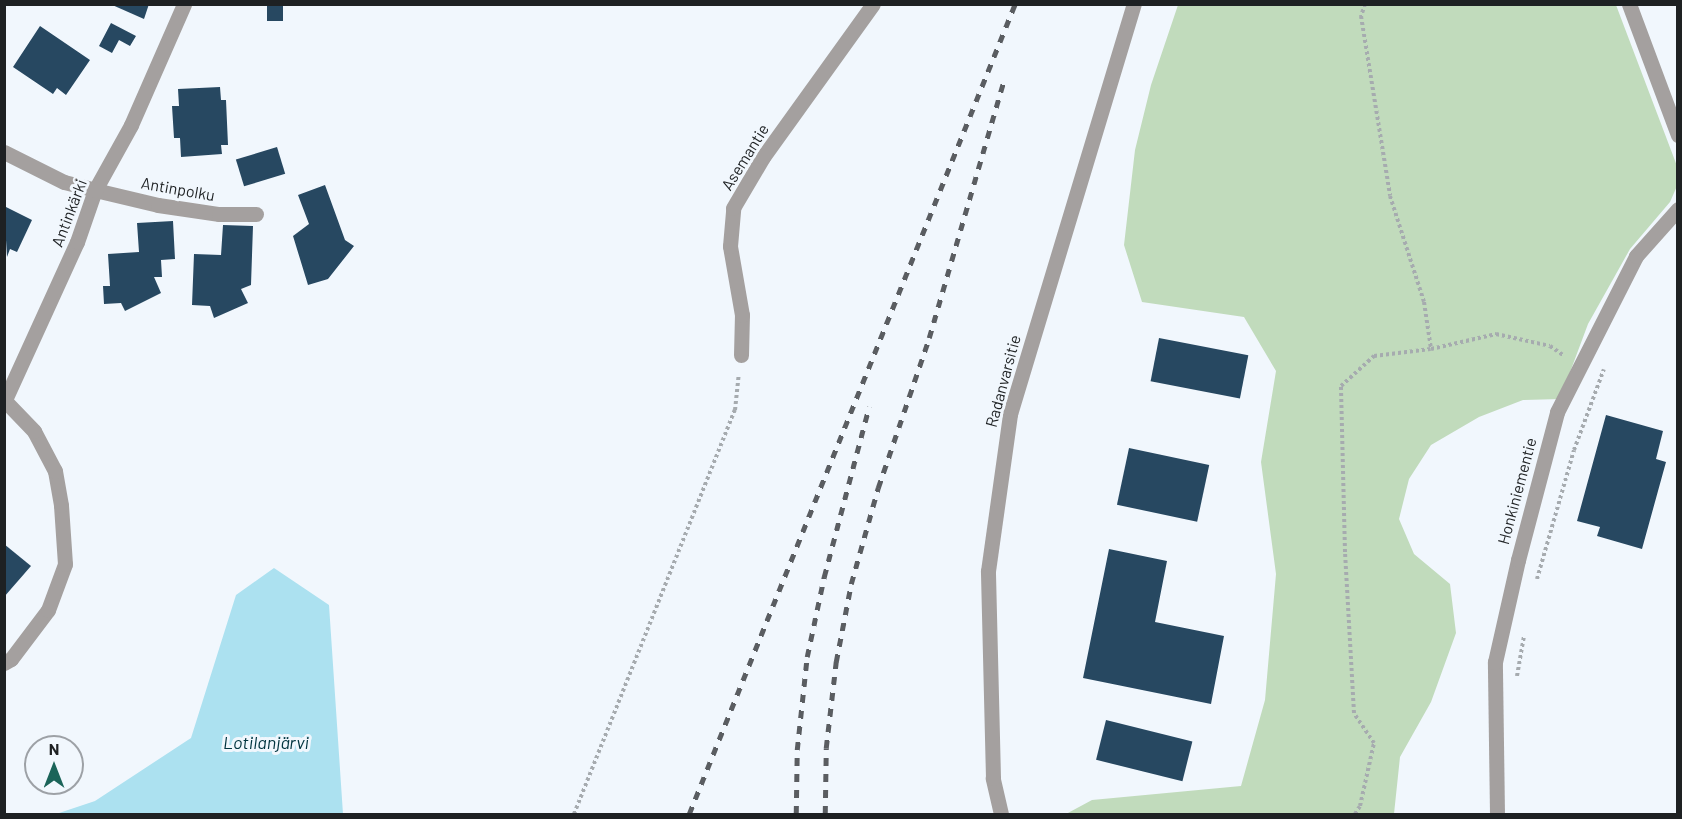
<!DOCTYPE html>
<html>
<head>
<meta charset="utf-8">
<style>
	body { margin:0 }
	#map { position:relative; width:1682px; height:819px; overflow:hidden; background:#f1f7fd; font-family:Barlow,sans-serif }
	div>[style] { position:absolute }
	[style*='--x'] { left:calc(var(--x)*1px); top:calc(var(--y)*1px); width:calc(var(--w)*1px); rotate:calc(var(--a)*1deg) }
	.green>* { inset:0; background:#c1dbbc }
	.water>* { inset:0; background:#ace1f0 }
	.building>* { inset:0; background:#274861; transform-origin:0 0 }
	.path>* { height:4px; margin-top:-2px; transform-origin:0; background:repeating-linear-gradient(90deg,#a6abaf 0 3px,transparent 0 6px) }
	.minor>* { height:15px; margin:-7.5px; padding:0 7.5px; transform-origin:7.5px; border-radius:7.5px; background:#a4a09f }
	.rail>* { height:4.5px; margin-top:-2.25px; transform-origin:0; background:repeating-linear-gradient(90deg,#5a5d61 0 8px,transparent 0 16px) }
	span { translate:-50% -50%; white-space:nowrap; text-align:center; line-height:1.15; -webkit-text-stroke:6px #f1f7fd; paint-order:stroke }
	.street-label { font-size:16px; color:#1e2123 }
	.water-label { font-size:18px; color:#023540; font-style:italic }
	.frame { position:absolute; inset:0; border:6px solid #1e2123; pointer-events:none }
	.north { position:absolute; left:24px; top:735px; width:60px; height:60px; box-sizing:border-box; background:#f1f7fd; border:2px solid #9da1a6; border-radius:50%; rotate:0deg; font-size:16px; font-weight:700; line-height:24px; text-align:center; color:#1e2123 }
	.north::after { content:''; display:block; margin:auto; width:21px; height:27px; background:#1b6459; clip-path:polygon(50% 0,100% 100%,50% 72%,0 100%) }
</style>
</head>
<body>
<div id="map">
	<div class="green">
		<div style="clip-path:polygon(1178px 5px,1616px 5px,1677px 166px,1677px 186px,1670px 202px,1630px 249px,1588px 324px,1560px 399px,1523px 400px,1479px 417px,1431px 445px,1409px 479px,1399px 519px,1414px 554px,1450px 584px,1456px 633px,1431px 702px,1400px 757px,1394px 814px,1066px 814px,1092px 800px,1241px 786px,1265px 700px,1276px 574px,1261px 462px,1276px 371px,1244px 317px,1142px 302px,1124px 245px,1135px 150px,1151px 85px)"></div>
	</div>
	<div class="water">
		<div style="clip-path:polygon(274px 568px,329px 605px,343px 814px,56px 814px,95px 801px,191px 738px,236px 595px)"></div>
	</div>
	<div class="building">
		<div style="clip-path:polygon(110px 4px,149px 4px,144px 19px)"></div>
		<div style="left:267px;top:4px;width:16px;height:17px"></div>
		<div style="clip-path:polygon(111px 23px,136px 36px,130px 46px,119px 40px,112px 53px,99px 46px)"></div>
		<div style="clip-path:polygon(40px 26px,90px 60px,66px 95px,57px 88px,53px 94px,13px 67px)"></div>
		<div style="clip-path:polygon(220px 87px,221px 100px,226px 100px,228px 145px,221px 145px,222px 154px,181px 157px,180px 138px,174px 138px,172px 106px,179px 106px,178px 89px)"></div>
		<div style="left:277px;top:147px;width:28px;height:43px;rotate:73deg"></div>
		<div style="clip-path:polygon(325px 185px,345px 240px,354px 246px,328px 279px,308px 285px,293px 236px,309px 224px,298px 195px)"></div>
		<div style="clip-path:polygon(4px 206px,32px 220px,17px 252px,10px 249px,7px 257px)"></div>
		<div style="clip-path:polygon(173px 221px,175px 259px,161px 260px,162px 277px,154px 277px,161px 293px,125px 311px,121px 303px,104px 304px,103px 286px,110px 286px,108px 254px,139px 252px,137px 223px)"></div>
		<div style="clip-path:polygon(223px 225px,253px 226px,251px 285px,241px 289px,248px 303px,214px 318px,210px 306px,192px 305px,194px 254px,221px 255px)"></div>
		<div style="left:1159px;top:338px;width:91px;height:44px;rotate:11deg"></div>
		<div style="clip-path:polygon(1606px 415px,1663px 431px,1656px 459px,1666px 462px,1642px 549px,1597px 536px,1600px 527px,1577px 521px)"></div>
		<div style="left:1129px;top:448px;width:82px;height:58px;rotate:12deg"></div>
		<div style="clip-path:polygon(4px 544px,31px 566px,4px 597px)"></div>
		<div style="clip-path:polygon(1109px 549px,1167px 561px,1155px 622px,1224px 636px,1211px 704px,1083px 678px)"></div>
		<div style="left:1106px;top:720px;width:89px;height:41px;rotate:14deg"></div>
	</div>
	<div class="path">
		<div style="--x:1365;--y:4;--w:13;--a:108"></div>
		<div style="--x:1361;--y:16;--w:182;--a:80.8"></div>
		<div style="--x:1390;--y:196;--w:111;--a:72.2"></div>
		<div style="--x:1424;--y:302;--w:48;--a:81.5"></div>
		<div style="--x:1431;--y:349;--w:67;--a:-13"></div>
		<div style="--x:1496;--y:334;--w:55;--a:12.5"></div>
		<div style="--x:1550;--y:346;--w:16;--a:35"></div>
		<div style="--x:1537;--y:579;--w:134;--a:-74"></div>
		<div style="--x:1574;--y:450;--w:86;--a:-69.7"></div>
		<div style="--x:1517;--y:676;--w:41;--a:-80.1"></div>
		<div style="--x:574;--y:814;--w:435;--a:-68.3"></div>
		<div style="--x:735;--y:410;--w:36;--a:-84"></div>
		<div style="--x:1355;--y:814;--w:9;--a:-58"></div>
		<div style="--x:1360;--y:806;--w:65;--a:-77.5"></div>
		<div style="--x:1374;--y:743;--w:36;--a:-124"></div>
		<div style="--x:1354;--y:713;--w:161;--a:-93.2"></div>
		<div style="--x:1345;--y:552;--w:166;--a:-91.4"></div>
		<div style="--x:1341;--y:386;--w:45;--a:-42.3"></div>
		<div style="--x:1374;--y:356;--w:57;--a:-7"></div>
	</div>
	<div class="minor">
		<div style="--x:1629;--y:4;--w:140;--a:69.5"></div>
		<div style="--x:4;--y:152;--w:67;--a:26.6"></div>
		<div style="--x:64;--y:182;--w:32;--a:14"></div>
		<div style="--x:95;--y:190;--w:65;--a:13.4"></div>
		<div style="--x:158;--y:205;--w:62;--a:8.4"></div>
		<div style="--x:219;--y:214;--w:37;--a:0"></div>
		<div style="--x:741;--y:355;--w:40;--a:-88.6"></div>
		<div style="--x:742;--y:315;--w:70;--a:-99.9"></div>
		<div style="--x:730;--y:246;--w:38;--a:-85"></div>
		<div style="--x:733;--y:208;--w:59;--a:-59.5"></div>
		<div style="--x:763;--y:157;--w:188;--a:-54.3"></div>
		<div style="--x:4;--y:402;--w:176;--a:-65.5"></div>
		<div style="--x:77;--y:242;--w:55;--a:-70.9"></div>
		<div style="--x:95;--y:190;--w:74;--a:-61"></div>
		<div style="--x:131;--y:125;--w:132;--a:-66.3"></div>
		<div style="--x:4;--y:663;--w:8;--a:-30"></div>
		<div style="--x:11;--y:659;--w:61;--a:-52.9"></div>
		<div style="--x:48;--y:610;--w:49;--a:-69.7"></div>
		<div style="--x:65;--y:564;--w:59;--a:-93.9"></div>
		<div style="--x:61;--y:505;--w:35;--a:-100"></div>
		<div style="--x:55;--y:471;--w:45;--a:-117.7"></div>
		<div style="--x:34;--y:431;--w:42;--a:-134"></div>
		<div style="--x:1001;--y:814;--w:37;--a:-103"></div>
		<div style="--x:993;--y:778;--w:207;--a:-91.4"></div>
		<div style="--x:988;--y:571;--w:159;--a:-82"></div>
		<div style="--x:1010;--y:414;--w:428;--a:-73.2"></div>
		<div style="--x:1497;--y:814;--w:152;--a:-90.8"></div>
		<div style="--x:1495;--y:662;--w:105;--a:-77.3"></div>
		<div style="--x:1518;--y:560;--w:153;--a:-75.2"></div>
		<div style="--x:1557;--y:412;--w:175;--a:-63.1"></div>
		<div style="--x:1636;--y:256;--w:63;--a:-48.2"></div>
	</div>
	<div class="rail">
		<div style="--x:689;--y:814;--w:873;--a:-68.08"></div>
		<div style="--x:796;--y:814;--w:64;--a:-89.1"></div>
		<div style="--x:797;--y:750;--w:94;--a:-83.9"></div>
		<div style="--x:807;--y:657;--w:82;--a:-78"></div>
		<div style="--x:824;--y:577;--w:176;--a:-75.2"></div>
		<div style="--x:825;--y:814;--w:66;--a:-89.1"></div>
		<div style="--x:826;--y:748;--w:87;--a:-83.4"></div>
		<div style="--x:836;--y:662;--w:79;--a:-79.1"></div>
		<div style="--x:851;--y:584;--w:100;--a:-74.3"></div>
		<div style="--x:878;--y:488;--w:158;--a:-71.2"></div>
		<div style="--x:929;--y:338;--w:265;--a:-73.8"></div>
	</div>
	<div class="street-label">
		<span style="left:745px;top:157px;rotate:-58deg">Asemantie</span>
		<span style="left:178px;top:189px;rotate:10deg">Antinpolku</span>
		<span style="left:69px;top:213px;rotate:-69deg">Antinkärki</span>
		<span style="left:1003px;top:381px;rotate:-75deg">Radanvarsitie</span>
		<span style="left:1517px;top:491px;rotate:-75deg">Honkiniementie</span>
	</div>
	<div class="water-label">
		<span style="left:266px;top:742px">Lotilanjärvi</span>
	</div>
	<div class="frame"></div>
	<div class="north">N</div>
</div>
</body>
</html>
